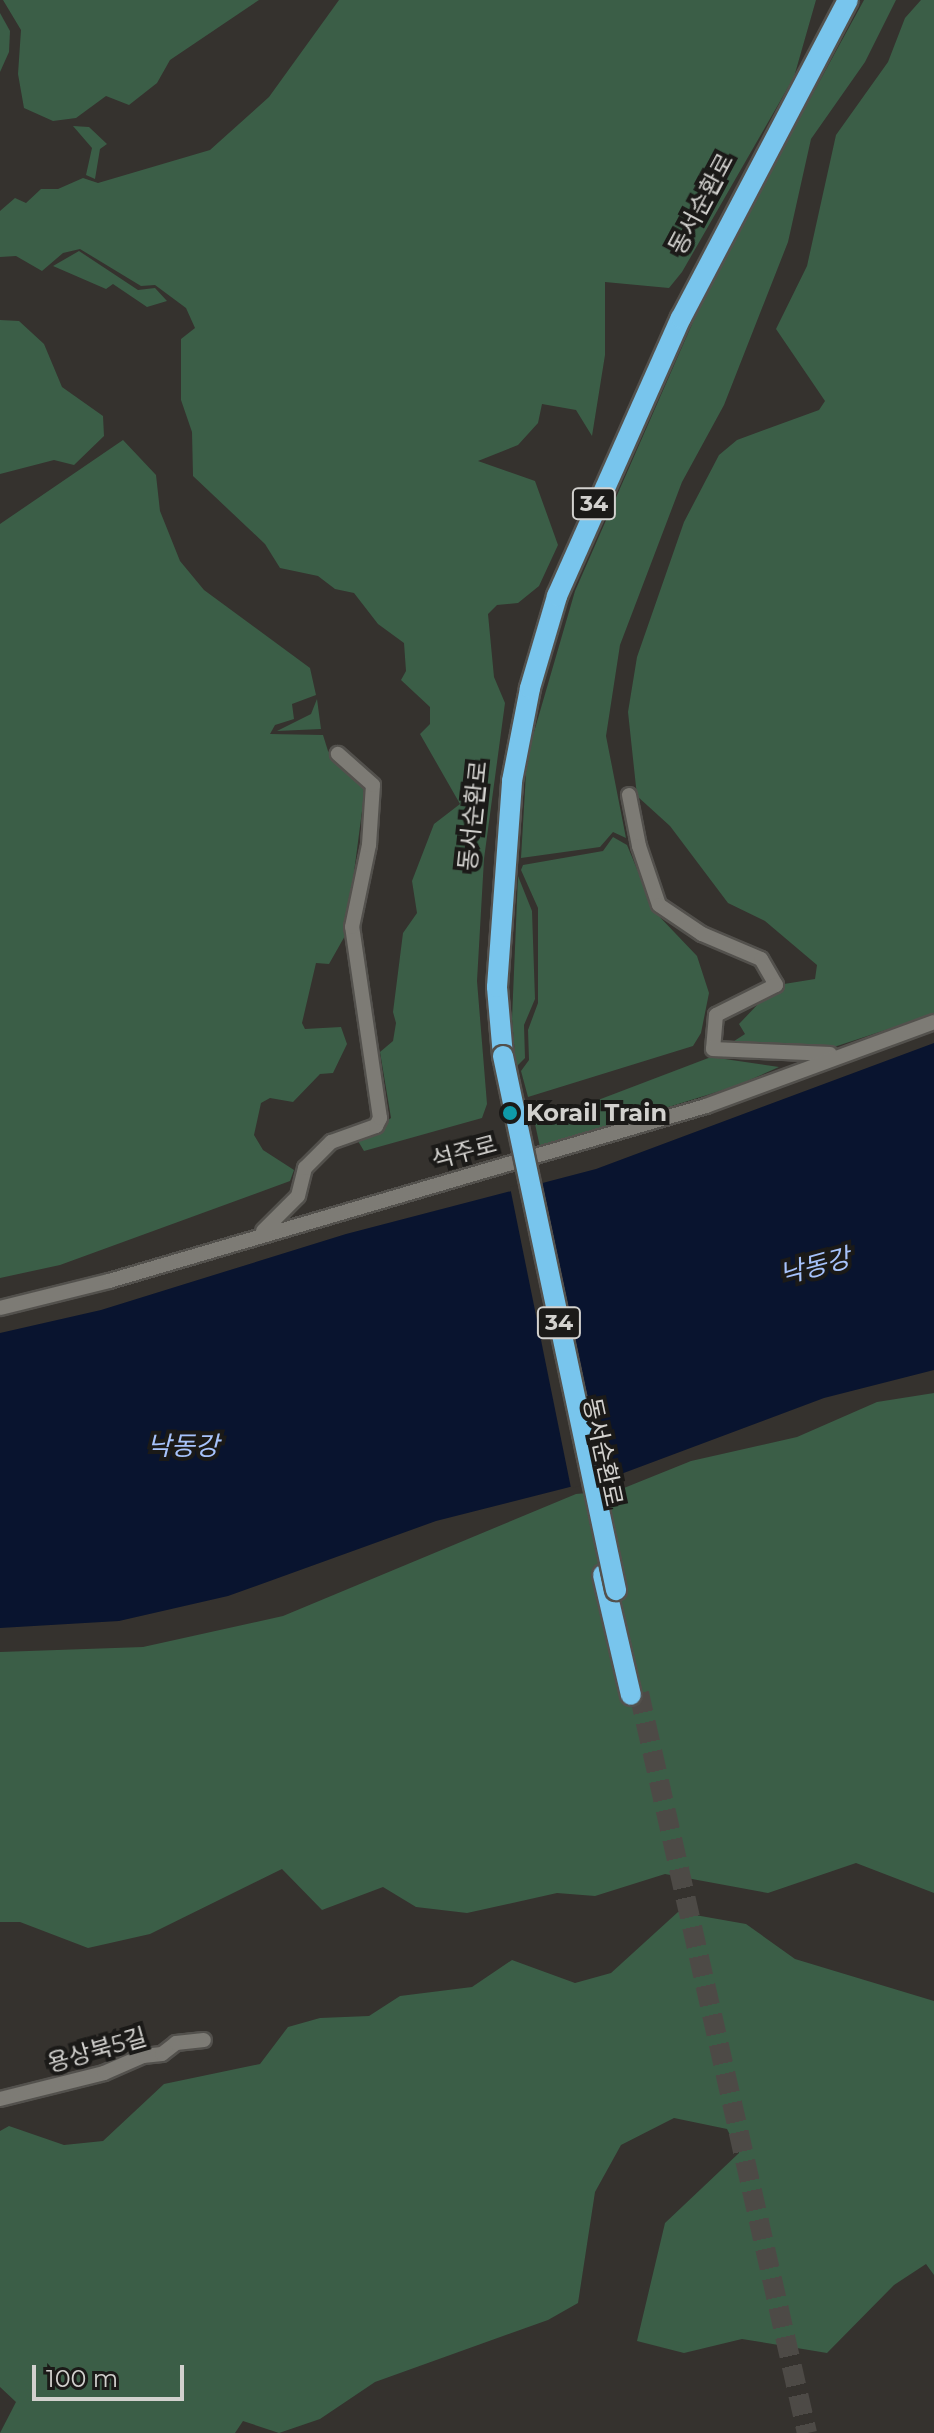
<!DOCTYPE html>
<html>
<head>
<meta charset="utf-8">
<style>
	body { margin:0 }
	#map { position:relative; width:934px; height:2433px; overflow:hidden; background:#35322e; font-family:Montserrat,"Noto Sans KR",sans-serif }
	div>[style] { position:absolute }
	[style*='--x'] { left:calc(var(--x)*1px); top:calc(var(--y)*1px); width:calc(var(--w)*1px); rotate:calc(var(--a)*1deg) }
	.green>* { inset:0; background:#3b5e47 }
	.water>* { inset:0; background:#09142f }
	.pier>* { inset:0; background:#35322e }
	.highway-tunnel>* { height:20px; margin-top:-10px; transform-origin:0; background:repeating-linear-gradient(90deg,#4d4a46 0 20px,transparent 0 30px) }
	.roads { filter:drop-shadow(2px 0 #53514d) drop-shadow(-2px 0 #53514d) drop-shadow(0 2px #53514d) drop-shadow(0 -2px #53514d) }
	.minor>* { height:14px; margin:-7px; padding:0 7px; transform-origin:7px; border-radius:7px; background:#7d7b75 }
	.highway>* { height:20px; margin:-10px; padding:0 10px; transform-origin:10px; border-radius:10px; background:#78c5ed }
	.bridges { filter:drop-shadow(2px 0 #53514d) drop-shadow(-2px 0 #53514d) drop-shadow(0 2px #53514d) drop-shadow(0 -2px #53514d) }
	.highway-bridge>* { height:20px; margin:-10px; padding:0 10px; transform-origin:10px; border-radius:10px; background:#78c5ed }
	.dots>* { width:22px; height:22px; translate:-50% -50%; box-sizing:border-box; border:4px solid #1b1a18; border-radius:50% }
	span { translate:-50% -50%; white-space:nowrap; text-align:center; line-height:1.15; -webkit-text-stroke:8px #1b1a18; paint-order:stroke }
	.shield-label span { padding:2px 6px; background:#1b1a18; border:2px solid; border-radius:6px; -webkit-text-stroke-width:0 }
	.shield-label { font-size:22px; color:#d2d1ce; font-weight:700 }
	.street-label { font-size:24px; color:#d2d1ce }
	.poi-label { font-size:24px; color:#d2d1ce; font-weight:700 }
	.left { translate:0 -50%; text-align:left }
	.water-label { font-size:26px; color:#a7c3fb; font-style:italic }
	.scale { position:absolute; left:32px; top:2365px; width:152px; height:36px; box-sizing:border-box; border:4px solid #d2d1ce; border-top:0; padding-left:10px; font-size:24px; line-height:28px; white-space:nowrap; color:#d2d1ce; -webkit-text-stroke:6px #1b1a18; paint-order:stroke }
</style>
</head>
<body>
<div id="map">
	<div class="green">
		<div style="clip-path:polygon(3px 0,259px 0,170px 60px,157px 83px,129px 105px,106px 96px,76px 118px,53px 121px,24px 108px,18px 74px,21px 30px)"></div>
		<div style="clip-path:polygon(339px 0,816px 0,794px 77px,682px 272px,669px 288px,605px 282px,605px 355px,592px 436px,576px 410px,542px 404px,538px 423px,518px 445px,478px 461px,535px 481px,558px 545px,539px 586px,518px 603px,497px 605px,488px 614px,494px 677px,505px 703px,484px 859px,477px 981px,487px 1104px,482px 1118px,364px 1151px,358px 1141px,391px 1118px,380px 1052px,393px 1041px,396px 1023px,393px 1012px,403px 933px,417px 913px,412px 881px,434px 824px,460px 804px,420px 734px,430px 724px,430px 707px,401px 680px,406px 671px,404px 643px,378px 624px,354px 593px,335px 589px,318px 576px,280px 568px,265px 544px,193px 476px,192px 432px,181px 400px,181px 339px,195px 328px,186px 308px,155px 285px,141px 286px,80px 249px,63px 253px,42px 271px,16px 256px,0 257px,0 211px,15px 198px,26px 203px,41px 189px,58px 189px,83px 178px,98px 183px,210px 150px,269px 97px)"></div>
		<div style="clip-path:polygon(864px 0,896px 0,865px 62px,811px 139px,788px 242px,724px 405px,682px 482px,620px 645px,606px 736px,626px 838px,613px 832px,600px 847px,521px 858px,527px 756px,575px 591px,714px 274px)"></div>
		<div style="clip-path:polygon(921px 0,934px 0,934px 1014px,831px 1048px,728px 1045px,745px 1034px,739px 1024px,760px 1002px,780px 992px,784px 984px,815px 979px,817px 965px,765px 921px,728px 903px,670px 826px,637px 796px,628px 712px,637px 657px,684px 522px,719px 455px,737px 440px,819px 410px,825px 401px,776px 329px,807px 266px,836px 135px,888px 62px,905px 18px)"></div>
		<div style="clip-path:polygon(0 13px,10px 31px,9px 52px,0 72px)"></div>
		<div style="clip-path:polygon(73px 126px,89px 127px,107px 144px,100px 149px,95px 179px,86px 175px,92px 148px)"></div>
		<div style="clip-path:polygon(79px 251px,138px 290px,155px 288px,167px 301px,147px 307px,113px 284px,106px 289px,53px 266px)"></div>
		<div style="clip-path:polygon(0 320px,19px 321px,44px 344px,62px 387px,103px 416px,104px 436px,74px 465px,54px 460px,0 474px)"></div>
		<div style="clip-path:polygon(123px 440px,156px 475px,160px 511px,180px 561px,204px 590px,310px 668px,316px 695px,292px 704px,294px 719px,275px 725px,270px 734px,323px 735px,328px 751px,365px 788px,346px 934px,329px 964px,316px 963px,302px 1023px,305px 1029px,341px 1027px,347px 1044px,333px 1073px,320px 1074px,293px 1102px,270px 1098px,261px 1103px,254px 1135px,263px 1150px,294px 1170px,290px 1181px,60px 1265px,0 1278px,0 524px)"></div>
		<div style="clip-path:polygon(317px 699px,321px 729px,277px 731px,311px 714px)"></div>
		<div style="clip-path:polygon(613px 837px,627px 845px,655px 912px,697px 956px,709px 993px,701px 1033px,693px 1046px,528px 1097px,521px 1071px,529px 1060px,528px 1030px,538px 1003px,538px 908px,521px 870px,523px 865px,603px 851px)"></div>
		<div style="clip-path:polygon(518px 876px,532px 911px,535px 999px,524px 1025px,525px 1058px,516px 1067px,512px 1019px)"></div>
		<div style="clip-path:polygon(711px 1057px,779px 1067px,736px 1086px,540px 1147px,535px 1124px)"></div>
		<div style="clip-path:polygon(934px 1393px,934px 1893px,856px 1863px,768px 1893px,665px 1874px,595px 1896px,557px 1893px,467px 1913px,416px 1907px,383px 1887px,322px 1910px,282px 1869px,150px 1934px,88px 1948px,20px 1922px,0 1922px,0 1652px,143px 1647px,283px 1616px,576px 1494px,619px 1490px,691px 1461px,797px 1437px,877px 1402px)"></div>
		<div style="clip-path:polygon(678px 1912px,746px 1924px,795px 1959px,934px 2001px,934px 2275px,926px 2264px,894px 2285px,827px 2353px,742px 2339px,684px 2353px,637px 2341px,665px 2223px,739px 2153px,727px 2129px,674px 2118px,621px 2145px,595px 2192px,578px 2303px,548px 2320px,375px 2382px,320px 2419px,279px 2433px,243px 2421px,235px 2433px,0 2433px,16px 2402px,0 2387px,0 2131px,9px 2126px,64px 2145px,103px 2141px,164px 2084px,260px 2064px,288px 2027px,320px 2018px,369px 2016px,400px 1996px,472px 1987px,512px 1960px,575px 1983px,611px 1973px)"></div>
	</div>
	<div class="water">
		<div style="clip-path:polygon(934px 1043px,934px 1370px,824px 1398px,621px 1474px,436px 1521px,228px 1596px,119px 1621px,0 1628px,0 1333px,101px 1310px,346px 1234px,596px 1169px)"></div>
	</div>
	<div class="pier">
		<div style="clip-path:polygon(538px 1180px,606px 1480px,571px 1488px,510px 1187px)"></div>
	</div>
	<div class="highway-tunnel">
		<div style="--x:639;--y:1693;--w:759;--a:77.21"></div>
	</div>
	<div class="roads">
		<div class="minor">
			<div style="--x:629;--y:795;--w:52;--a:78.9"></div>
			<div style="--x:639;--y:846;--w:62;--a:71.3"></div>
			<div style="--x:659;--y:905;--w:52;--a:34"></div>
			<div style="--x:702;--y:934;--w:64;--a:23"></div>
			<div style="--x:761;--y:959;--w:30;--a:60"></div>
			<div style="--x:776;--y:985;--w:67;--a:153.4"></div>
			<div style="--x:716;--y:1015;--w:34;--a:95"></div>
			<div style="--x:713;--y:1049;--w:117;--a:2.4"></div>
			<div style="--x:263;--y:1231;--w:49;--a:-45"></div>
			<div style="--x:298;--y:1196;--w:29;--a:-76"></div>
			<div style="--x:305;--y:1168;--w:37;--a:-45"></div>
			<div style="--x:331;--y:1142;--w:48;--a:-19.6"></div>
			<div style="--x:376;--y:1126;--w:9;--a:-63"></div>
			<div style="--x:380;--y:1118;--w:193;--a:-98.3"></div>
			<div style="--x:352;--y:927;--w:84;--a:-78.3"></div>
			<div style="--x:369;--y:845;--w:60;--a:-86.2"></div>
			<div style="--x:373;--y:785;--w:47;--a:-138.5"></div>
			<div style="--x:0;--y:1308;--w:112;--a:-13.9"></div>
			<div style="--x:109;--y:1281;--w:622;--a:-16.34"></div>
			<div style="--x:706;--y:1106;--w:243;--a:-20.2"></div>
			<div style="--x:0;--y:2099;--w:107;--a:-14"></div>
			<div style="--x:104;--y:2073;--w:43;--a:-23.6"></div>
			<div style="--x:143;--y:2056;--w:19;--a:-6"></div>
			<div style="--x:162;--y:2054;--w:18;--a:-38"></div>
			<div style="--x:176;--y:2043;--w:28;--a:-6"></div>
		</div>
		<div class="highway">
			<div style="--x:503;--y:1056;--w:69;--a:-95"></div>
			<div style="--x:497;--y:987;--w:207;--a:-85.8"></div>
			<div style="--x:512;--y:781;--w:95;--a:-79"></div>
			<div style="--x:530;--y:688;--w:96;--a:-73.6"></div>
			<div style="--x:557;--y:596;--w:304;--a:-66"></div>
			<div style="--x:681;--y:318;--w:359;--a:-62.3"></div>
			<div style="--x:603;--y:1575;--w:123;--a:76.9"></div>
		</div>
	</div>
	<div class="bridges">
		<div class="highway-bridge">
			<div style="--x:503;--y:1056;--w:546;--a:78.05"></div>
		</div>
	</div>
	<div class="dots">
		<div style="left:510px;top:1113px;background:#0f9aa8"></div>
	</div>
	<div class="shield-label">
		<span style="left:594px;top:504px">34</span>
		<span style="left:559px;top:1323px">34</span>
	</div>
	<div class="street-label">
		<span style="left:701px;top:204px;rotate:-62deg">동서순환로</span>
		<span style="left:473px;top:816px;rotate:-84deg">동서순환로</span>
		<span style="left:464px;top:1152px;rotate:-15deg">석주로</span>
		<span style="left:603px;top:1452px;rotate:78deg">동서순환로</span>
		<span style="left:97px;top:2050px;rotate:-16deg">용상북5길</span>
	</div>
	<div class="poi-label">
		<span class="left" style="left:526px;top:1113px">Korail Train</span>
	</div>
	<div class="water-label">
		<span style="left:815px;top:1267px;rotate:-15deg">낙동강</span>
		<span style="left:183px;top:1447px">낙동강</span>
	</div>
	<div class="scale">100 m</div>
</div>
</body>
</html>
